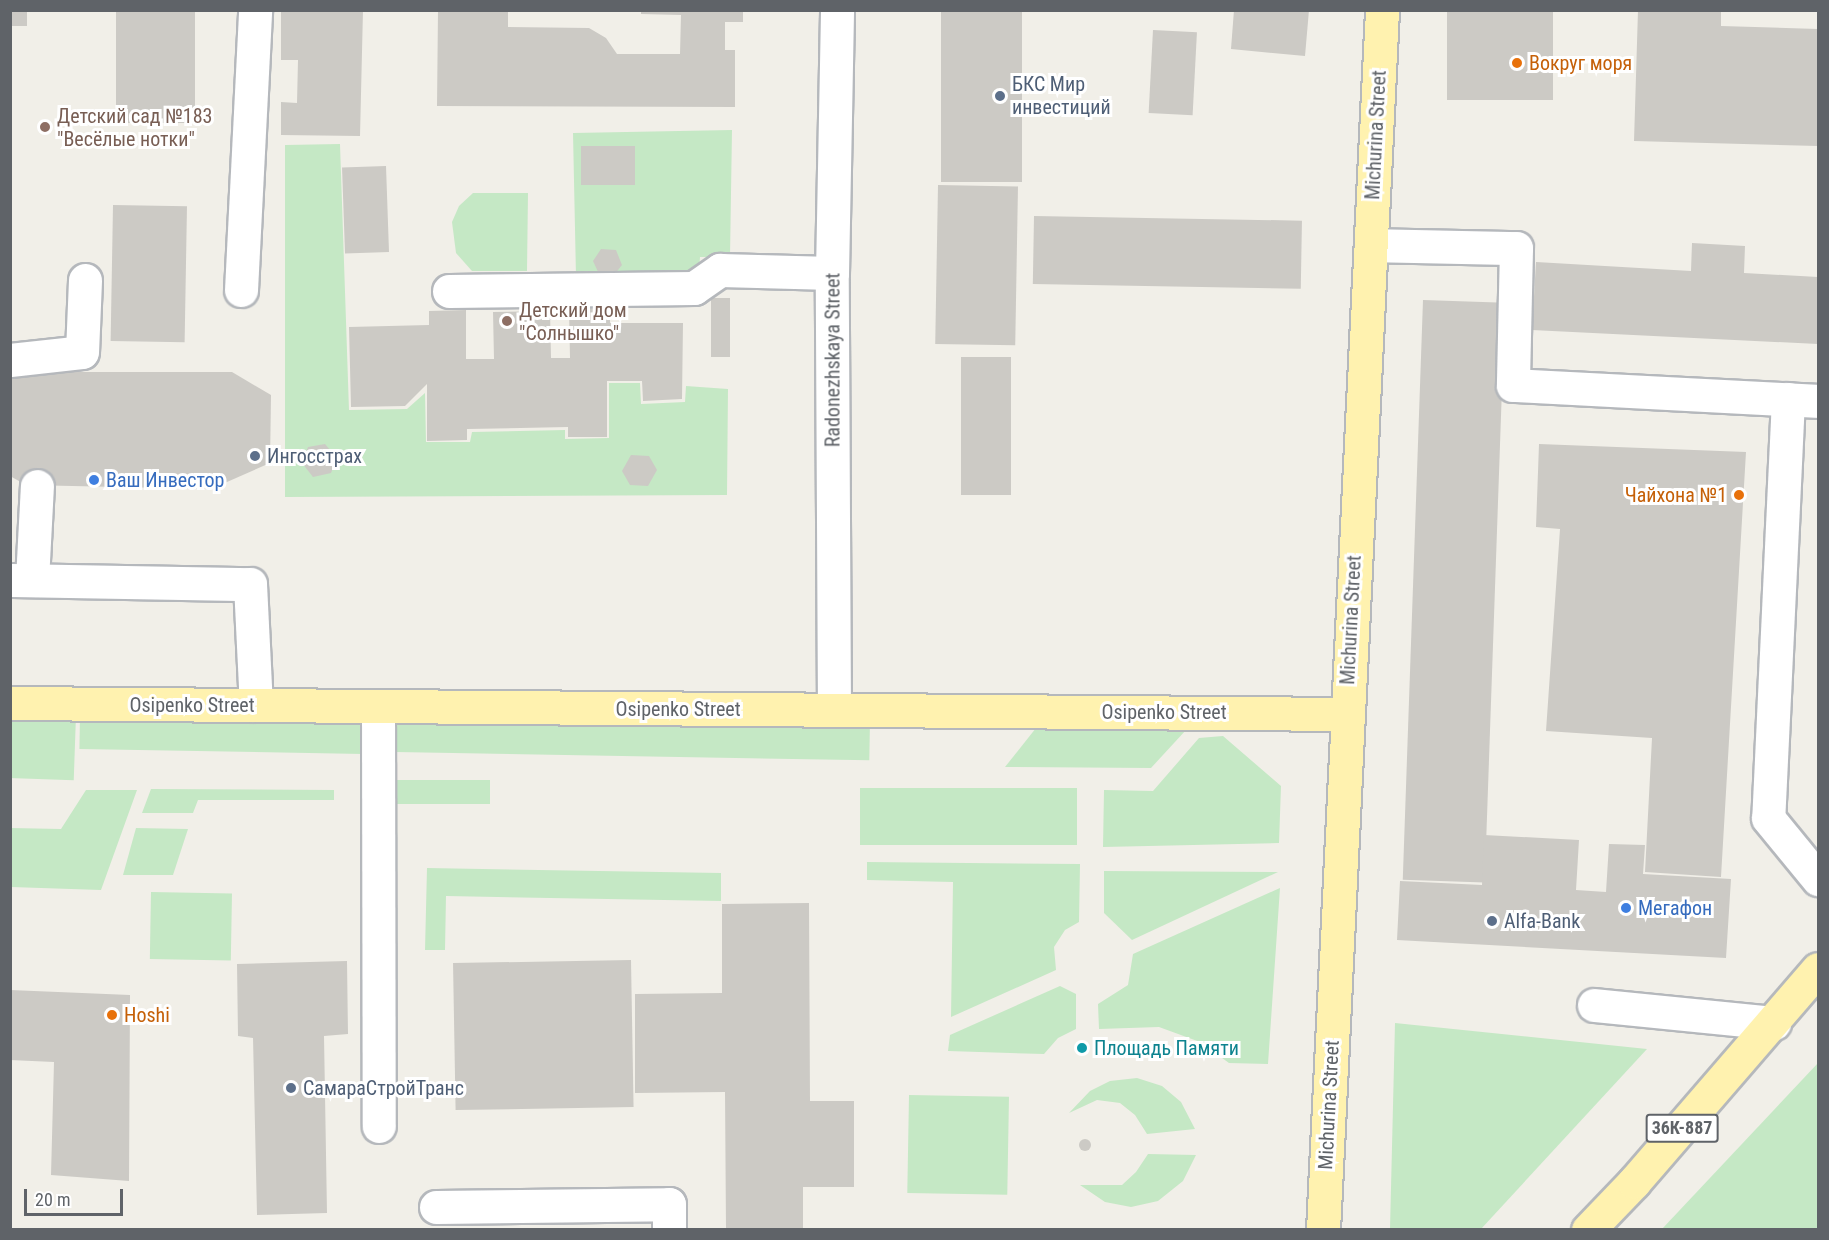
<!DOCTYPE html>
<html>
<head>
<meta charset="utf-8">
<style>
	body { margin:0 }
	#map { position:relative; width:1829px; height:1240px; overflow:hidden; background:#f1efe8; font-family:"Roboto Condensed",sans-serif }
	div>[style] { position:absolute }
	[style*='--x'] { left:calc(var(--x)*1px); top:calc(var(--y)*1px); width:calc(var(--w)*1px); rotate:calc(var(--a)*1deg) }
	.green>* { inset:0; background:#c5e8c5; transform-origin:0 0 }
	.building>* { inset:0; background:#cccac5; transform-origin:0 0 }
	.round { border-radius:50% }
	.roads { filter:drop-shadow(2px 0 #b5b8bc) drop-shadow(-2px 0 #b5b8bc) drop-shadow(0 2px #b5b8bc) drop-shadow(0 -2px #b5b8bc) }
	.minor>* { height:33px; margin:-16.5px; padding:0 16.5px; transform-origin:16.5px; border-radius:16.5px; background:#fff }
	.major>* { height:33px; margin:-16.5px; padding:0 16.5px; transform-origin:16.5px; border-radius:16.5px; background:#fff2af }
	.dots>* { width:16px; height:16px; translate:-50% -50%; box-sizing:border-box; border:3px solid #fff; border-radius:50% }
	span { translate:-50% -50%; white-space:nowrap; text-align:center; line-height:1.15; -webkit-text-stroke:6px #fff; paint-order:stroke }
	.shield-label span { padding:2px 4px; background:#fff; border:2px solid; border-radius:4px; -webkit-text-stroke-width:0 }
	.shield-label { font-size:18px; color:#5f6368; font-weight:700 }
	.food-label { font-size:20px; color:#c56008 }
	.left { translate:0 -50%; text-align:left }
	.right { translate:-100% -50%; text-align:right }
	.service-label { font-size:20px; color:#4e5e75 }
	.education-label { font-size:20px; color:#785e54 }
	.street-label { font-size:20px; color:#5f6368 }
	.shop-label { font-size:20px; color:#366cbe }
	.culture-label { font-size:20px; color:#0d838f }
	.frame { position:absolute; inset:0; border:12px solid #5f6368; pointer-events:none }
	.scale { position:absolute; left:24px; top:1189px; width:99px; height:27px; box-sizing:border-box; border:3px solid #5f6368; border-top:0; padding-left:8px; font-size:18px; line-height:21px; white-space:nowrap; color:#5f6368; -webkit-text-stroke:4px #fff; paint-order:stroke }
</style>
</head>
<body>
<div id="map">
	<div class="green">
		<div style="clip-path:polygon(732px 130px,730px 257px,700px 257px,699px 271px,576px 277px,573px 133px)"></div>
		<div style="clip-path:polygon(340px 144px,349px 410px,407px 409px,425px 393px,426px 442px,470px 442px,472px 432px,565px 430px,565px 439px,609px 438px,609px 383px,640px 383px,641px 404px,685px 402px,686px 386px,728px 389px,727px 495px,285px 497px,285px 145px)"></div>
		<div style="clip-path:polygon(473px 193px,528px 193px,527px 271px,472px 271px,456px 253px,452px 222px,459px 206px)"></div>
		<div style="left:11px;top:714px;width:65px;height:64px;rotate:2deg"></div>
		<div style="left:80px;top:716px;width:284px;height:33px;rotate:1deg"></div>
		<div style="left:396px;top:716px;width:474px;height:36px;rotate:1deg"></div>
		<div style="clip-path:polygon(1036px 728px,1186px 730px,1151px 768px,1005px 767px)"></div>
		<div style="clip-path:polygon(1223px 736px,1281px 786px,1279px 843px,1103px 847px,1104px 790px,1153px 791px,1199px 738px)"></div>
		<div style="left:490px;top:780px;width:24px;height:93px;rotate:90deg"></div>
		<div style="left:860px;top:788px;width:217px;height:57px"></div>
		<div style="clip-path:polygon(151px 789px,334px 790px,334px 800px,198px 800px,193px 813px,142px 813px)"></div>
		<div style="clip-path:polygon(86px 790px,137px 790px,101px 890px,11px 887px,11px 828px,61px 829px)"></div>
		<div style="clip-path:polygon(136px 828px,188px 829px,173px 875px,123px 875px)"></div>
		<div style="clip-path:polygon(867px 862px,1080px 864px,1079px 922px,1065px 930px,1054px 947px,1056px 970px,951px 1017px,953px 882px,867px 880px)"></div>
		<div style="clip-path:polygon(427px 868px,721px 873px,721px 901px,446px 896px,445px 950px,425px 950px)"></div>
		<div style="clip-path:polygon(1104px 871px,1278px 872px,1132px 940px,1104px 913px)"></div>
		<div style="clip-path:polygon(1280px 888px,1268px 1064px,1229px 1063px,1200px 1042px,1159px 1027px,1099px 1029px,1098px 1004px,1128px 985px,1133px 954px)"></div>
		<div style="left:151px;top:892px;width:81px;height:67px;rotate:1deg"></div>
		<div style="clip-path:polygon(1060px 986px,1076px 994px,1076px 1029px,1058px 1038px,1044px 1054px,948px 1051px,950px 1035px)"></div>
		<div style="clip-path:polygon(1395px 1023px,1647px 1049px,1481px 1229px,1390px 1229px)"></div>
		<div style="clip-path:polygon(1818px 1063px,1818px 1229px,1662px 1229px)"></div>
		<div style="clip-path:polygon(1137px 1078px,1162px 1086px,1181px 1102px,1195px 1129px,1147px 1134px,1135px 1115px,1120px 1103px,1097px 1100px,1069px 1113px,1090px 1091px,1110px 1081px)"></div>
		<div style="left:909px;top:1095px;width:100px;height:98px;rotate:1deg"></div>
		<div style="clip-path:polygon(1148px 1154px,1196px 1155px,1183px 1181px,1158px 1201px,1131px 1207px,1105px 1202px,1080px 1185px,1122px 1185px,1136px 1172px)"></div>
	</div>
	<div class="building">
		<div style="left:10px;top:10px;width:17px;height:16px"></div>
		<div style="left:116px;top:10px;width:79px;height:113px"></div>
		<div style="clip-path:polygon(281px 10px,363px 10px,360px 136px,281px 135px,281px 102px,297px 103px,298px 60px,281px 60px)"></div>
		<div style="clip-path:polygon(438px 10px,508px 10px,508px 27px,589px 28px,606px 38px,617px 54px,680px 54px,681px 15px,641px 14px,641px 10px,743px 10px,743px 22px,725px 22px,725px 50px,735px 50px,735px 107px,437px 106px)"></div>
		<div style="left:941px;top:10px;width:81px;height:172px"></div>
		<div style="clip-path:polygon(1234px 10px,1309px 10px,1305px 56px,1231px 49px)"></div>
		<div style="left:1447px;top:10px;width:106px;height:90px"></div>
		<div style="clip-path:polygon(1638px 10px,1721px 10px,1721px 26px,1818px 29px,1818px 146px,1634px 141px)"></div>
		<div style="left:1153px;top:30px;width:44px;height:83px;rotate:3deg"></div>
		<div style="left:635px;top:146px;width:39px;height:54px;rotate:90deg"></div>
		<div style="left:386px;top:166px;width:86px;height:44px;rotate:88deg"></div>
		<div style="left:938px;top:185px;width:80px;height:159px;rotate:1deg"></div>
		<div style="left:113px;top:205px;width:74px;height:136px;rotate:1deg"></div>
		<div style="left:1034px;top:216px;width:268px;height:68px;rotate:1deg"></div>
		<div style="clip-path:polygon(1692px 243px,1745px 246px,1744px 273px,1818px 277px,1818px 344px,1532px 330px,1536px 262px,1691px 271px)"></div>
		<div style="clip-path:polygon(601px 249px,616px 250px,622px 265px,614px 275px,599px 274px,593px 261px)"></div>
		<div style="left:711px;top:298px;width:19px;height:59px"></div>
		<div style="left:1423px;top:300px;width:82px;height:580px;rotate:2deg"></div>
		<div style="clip-path:polygon(610px 308px,610px 323px,683px 323px,682px 399px,643px 401px,642px 381px,607px 381px,607px 437px,568px 437px,568px 427px,467px 429px,467px 440px,427px 441px,427px 384px,405px 406px,351px 407px,349px 327px,429px 325px,429px 311px,466px 310px,466px 359px,494px 359px,493px 312px,550px 311px,551px 358px,570px 358px,569px 309px)"></div>
		<div style="left:961px;top:357px;width:50px;height:138px"></div>
		<div style="clip-path:polygon(10px 372px,232px 372px,271px 395px,270px 463px,211px 489px,26px 485px,10px 476px)"></div>
		<div style="clip-path:polygon(325px 444px,337px 458px,331px 473px,313px 477px,302px 463px,308px 447px)"></div>
		<div style="clip-path:polygon(1539px 444px,1746px 452px,1721px 877px,1645px 872px,1652px 738px,1546px 731px,1560px 529px,1536px 527px)"></div>
		<div style="clip-path:polygon(631px 455px,649px 456px,657px 470px,648px 486px,630px 485px,622px 471px)"></div>
		<div style="clip-path:polygon(1484px 835px,1579px 840px,1576px 890px,1606px 892px,1609px 844px,1645px 845px,1643px 874px,1731px 879px,1726px 958px,1397px 940px,1400px 881px,1482px 885px)"></div>
		<div style="clip-path:polygon(809px 903px,810px 1101px,854px 1101px,854px 1187px,803px 1187px,803px 1230px,726px 1230px,725px 1092px,635px 1093px,635px 994px,722px 993px,722px 904px)"></div>
		<div style="left:631px;top:960px;width:147px;height:178px;rotate:89deg"></div>
		<div style="clip-path:polygon(347px 961px,348px 1034px,324px 1036px,327px 1213px,257px 1215px,253px 1038px,238px 1036px,237px 964px)"></div>
		<div style="clip-path:polygon(10px 990px,130px 995px,129px 1181px,51px 1175px,54px 1062px,10px 1060px)"></div>
		<div class="round" style="left:1079px;top:1139px;width:12px;height:12px"></div>
	</div>
	<div class="roads">
		<div class="minor">
			<div style="--x:1371;--y:245;--w:145;--a:1.2"></div>
			<div style="--x:1516;--y:248;--w:137;--a:91.3"></div>
			<div style="--x:1513;--y:385;--w:305;--a:3"></div>
			<div style="--x:241;--y:290;--w:280;--a:-87.1"></div>
			<div style="--x:449;--y:291;--w:245;--a:-0.7"></div>
			<div style="--x:694;--y:288;--w:32;--a:-35"></div>
			<div style="--x:720;--y:270;--w:112;--a:1.5"></div>
			<div style="--x:10;--y:360;--w:72;--a:-6.3"></div>
			<div style="--x:82;--y:352;--w:72;--a:-87.6"></div>
			<div style="--x:1788;--y:399;--w:419;--a:92.7"></div>
			<div style="--x:1768;--y:818;--w:79;--a:50.7"></div>
			<div style="--x:10;--y:580;--w:240;--a:1"></div>
			<div style="--x:250;--y:584;--w:121;--a:87.2"></div>
			<div style="--x:32;--y:580;--w:94;--a:-87"></div>
			<div style="--x:378;--y:706;--w:420;--a:89.9"></div>
			<div style="--x:834;--y:710;--w:437;--a:-90.3"></div>
			<div style="--x:832;--y:273;--w:263;--a:-88.9"></div>
			<div style="--x:1594;--y:1005;--w:181;--a:5.7"></div>
			<div style="--x:436;--y:1207;--w:233;--a:-0.7"></div>
			<div style="--x:669;--y:1204;--w:26;--a:90"></div>
		</div>
		<div class="major">
			<div style="--x:10;--y:703;--w:1336;--a:0.47"></div>
			<div style="--x:1323;--y:1230;--w:1221;--a:-87.23"></div>
			<div style="--x:1588;--y:1230;--w:66;--a:-46.2"></div>
			<div style="--x:1634;--y:1182;--w:281;--a:-49.2"></div>
		</div>
	</div>
	<div class="dots">
		<div style="left:1517px;top:63px;background:#e8710a"></div>
		<div style="left:1000px;top:96px;background:#5c6f8a"></div>
		<div style="left:45px;top:127px;background:#8d6e63"></div>
		<div style="left:507px;top:321px;background:#8d6e63"></div>
		<div style="left:255px;top:456px;background:#5c6f8a"></div>
		<div style="left:94px;top:480px;background:#3f7fe0"></div>
		<div style="left:1739px;top:495px;background:#e8710a"></div>
		<div style="left:1626px;top:908px;background:#3f7fe0"></div>
		<div style="left:1492px;top:921px;background:#5c6f8a"></div>
		<div style="left:112px;top:1015px;background:#e8710a"></div>
		<div style="left:1082px;top:1048px;background:#0f9aa8"></div>
		<div style="left:291px;top:1088px;background:#5c6f8a"></div>
	</div>
	<div class="shield-label">
		<span style="left:1682px;top:1128px">36К-887</span>
	</div>
	<div class="food-label">
		<span class="left" style="left:1529px;top:63px">Вокруг моря</span>
		<span class="right" style="left:1727px;top:495px">Чайхона №1</span>
		<span class="left" style="left:124px;top:1015px">Hoshi</span>
	</div>
	<div class="service-label">
		<span class="left" style="left:1012px;top:96px">БКС Мир<br>инвестиций</span>
		<span class="left" style="left:267px;top:456px">Ингосстрах</span>
		<span class="left" style="left:1504px;top:921px">Alfa-Bank</span>
		<span class="left" style="left:303px;top:1088px">СамараСтройТранс</span>
	</div>
	<div class="education-label">
		<span class="left" style="left:57px;top:128px">Детский сад №183<br>"Весёлые нотки"</span>
		<span class="left" style="left:519px;top:322px">Детский дом<br>"Солнышко"</span>
	</div>
	<div class="street-label">
		<span style="left:1376px;top:135px;rotate:-87deg">Michurina Street</span>
		<span style="left:833px;top:360px;rotate:-90deg">Radonezhskaya Street</span>
		<span style="left:1351px;top:620px;rotate:-87deg">Michurina Street</span>
		<span style="left:192px;top:705px">Osipenko Street</span>
		<span style="left:678px;top:709px">Osipenko Street</span>
		<span style="left:1164px;top:712px">Osipenko Street</span>
		<span style="left:1329px;top:1105px;rotate:-87deg">Michurina Street</span>
	</div>
	<div class="shop-label">
		<span class="left" style="left:106px;top:480px">Ваш Инвестор</span>
		<span class="left" style="left:1638px;top:908px">Мегафон</span>
	</div>
	<div class="culture-label">
		<span class="left" style="left:1094px;top:1048px">Площадь Памяти</span>
	</div>
	<div class="frame"></div>
	<div class="scale">20 m</div>
</div>
</body>
</html>
